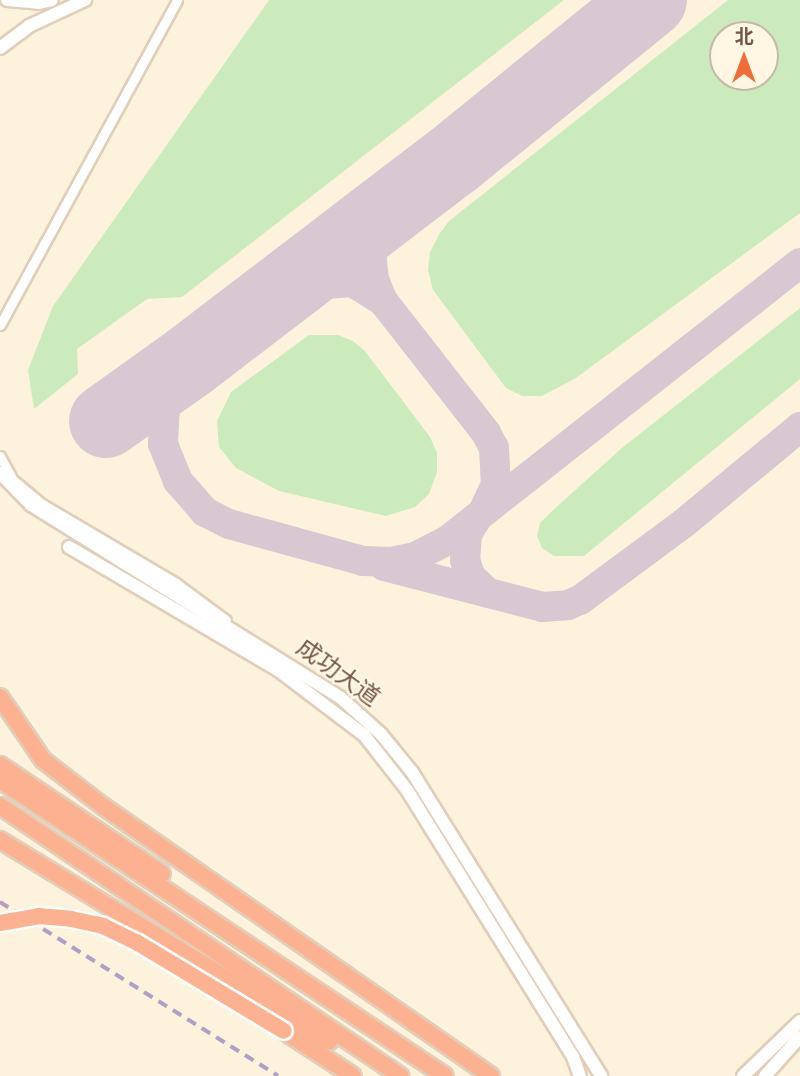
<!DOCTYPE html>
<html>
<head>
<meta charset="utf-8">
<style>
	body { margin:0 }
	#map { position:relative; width:800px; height:1076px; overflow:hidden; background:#fdf3dd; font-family:Signika,"Noto Sans SC",sans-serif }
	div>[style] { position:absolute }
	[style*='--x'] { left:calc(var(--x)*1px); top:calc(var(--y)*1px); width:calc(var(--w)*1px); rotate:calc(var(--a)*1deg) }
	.green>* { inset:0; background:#ccebbc }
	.taxiway>* { height:30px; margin:-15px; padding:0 15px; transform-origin:15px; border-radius:15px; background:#d9c8d2 }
	.runway>* { height:74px; margin:-37px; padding:0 37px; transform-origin:37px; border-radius:37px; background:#d9c8d2 }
	.roads { filter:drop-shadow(2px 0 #e1ceb9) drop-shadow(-2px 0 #e1ceb9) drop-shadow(0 2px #e1ceb9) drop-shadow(0 -2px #e1ceb9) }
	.street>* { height:9px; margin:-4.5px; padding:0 4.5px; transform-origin:4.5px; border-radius:4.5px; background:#fff }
	.secondary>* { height:12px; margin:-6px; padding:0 6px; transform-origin:6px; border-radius:6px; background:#fff }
	.highway>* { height:16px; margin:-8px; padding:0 8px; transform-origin:8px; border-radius:8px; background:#fcb290 }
	.rail>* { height:3.5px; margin-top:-1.75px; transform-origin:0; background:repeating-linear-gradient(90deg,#b59dc6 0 10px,transparent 0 17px) }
	.bridges { filter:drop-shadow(2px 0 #fff) drop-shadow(-2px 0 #fff) drop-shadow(0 2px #fff) drop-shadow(0 -2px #fff) }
	.highway-bridge>* { height:16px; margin:-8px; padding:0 8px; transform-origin:8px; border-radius:8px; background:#fcb290 }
	span { translate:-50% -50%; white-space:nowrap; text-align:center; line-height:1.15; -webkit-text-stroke:5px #fff6e4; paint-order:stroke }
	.street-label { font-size:24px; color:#745845 }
	.north { position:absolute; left:709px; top:21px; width:70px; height:70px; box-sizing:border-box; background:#fff6e4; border:2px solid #c7b7a4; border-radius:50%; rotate:0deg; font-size:19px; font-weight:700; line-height:28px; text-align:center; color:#745845 }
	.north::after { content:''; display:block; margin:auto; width:24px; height:32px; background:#ef6d3a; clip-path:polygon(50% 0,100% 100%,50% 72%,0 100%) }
</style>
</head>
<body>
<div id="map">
	<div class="green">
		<div style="clip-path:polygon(269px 0,564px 0,182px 297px,147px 299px,77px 349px,78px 374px,34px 409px,28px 370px,53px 306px)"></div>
		<div style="clip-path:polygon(evenodd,728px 0,800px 0,800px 213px,576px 378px,542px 396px,522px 396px,506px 388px,433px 290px,428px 270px,430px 252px,440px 233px,449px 221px,728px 0,723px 35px,765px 35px,765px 77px,723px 77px,723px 35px)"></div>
		<div style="clip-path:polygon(800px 308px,800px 379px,584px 556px,554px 556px,542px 548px,537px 536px,540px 523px,551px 512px,623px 447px)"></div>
		<div style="clip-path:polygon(309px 335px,338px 335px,353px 341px,365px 351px,430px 437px,437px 453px,437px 472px,429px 494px,415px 507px,386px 516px,279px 491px,236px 468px,219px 447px,217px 421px,231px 392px)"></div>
	</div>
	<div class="taxiway">
		<div style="--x:452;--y:161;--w:74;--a:141.6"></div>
		<div style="--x:394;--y:207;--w:20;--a:131"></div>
		<div style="--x:381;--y:222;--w:32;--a:108"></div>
		<div style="--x:371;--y:252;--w:27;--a:84"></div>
		<div style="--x:374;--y:279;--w:24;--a:68"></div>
		<div style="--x:383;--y:301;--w:36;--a:-148"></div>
		<div style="--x:353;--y:282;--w:55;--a:175.8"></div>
		<div style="--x:298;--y:286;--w:58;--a:149"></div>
		<div style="--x:248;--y:316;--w:92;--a:140.3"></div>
		<div style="--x:177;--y:375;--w:32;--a:112"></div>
		<div style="--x:165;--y:405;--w:39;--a:93"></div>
		<div style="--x:163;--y:444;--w:40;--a:68"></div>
		<div style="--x:178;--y:481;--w:41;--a:48.9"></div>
		<div style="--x:205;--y:512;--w:27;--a:27"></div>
		<div style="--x:229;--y:524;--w:139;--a:15.4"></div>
		<div style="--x:363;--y:561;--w:28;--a:2"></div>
		<div style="--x:391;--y:562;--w:25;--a:-12"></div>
		<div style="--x:415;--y:557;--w:37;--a:-27"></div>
		<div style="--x:448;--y:540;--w:448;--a:-38.2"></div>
		<div style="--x:383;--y:301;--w:167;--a:52"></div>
		<div style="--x:486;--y:433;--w:17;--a:62"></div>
		<div style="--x:494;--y:448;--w:36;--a:87"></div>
		<div style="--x:496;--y:484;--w:31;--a:115"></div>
		<div style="--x:477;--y:518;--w:19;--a:122"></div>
		<div style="--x:467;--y:534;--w:26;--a:94"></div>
		<div style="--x:465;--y:560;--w:18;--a:71"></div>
		<div style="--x:471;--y:577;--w:23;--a:43"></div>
		<div style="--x:384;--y:566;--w:163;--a:14.5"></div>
		<div style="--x:542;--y:607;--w:26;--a:-4"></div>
		<div style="--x:568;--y:605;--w:13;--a:-23"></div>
		<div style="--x:580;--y:600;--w:129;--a:-36.5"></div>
		<div style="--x:684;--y:523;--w:151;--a:-39.6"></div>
	</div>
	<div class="runway">
		<div style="--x:106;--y:421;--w:103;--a:-35.5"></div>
		<div style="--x:190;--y:361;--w:330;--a:-37.4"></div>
		<div style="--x:452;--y:161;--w:255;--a:-39.1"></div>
	</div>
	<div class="roads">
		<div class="street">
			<div style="--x:0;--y:325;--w:370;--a:-61.4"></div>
			<div style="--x:0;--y:456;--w:26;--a:62"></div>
			<div style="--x:12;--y:479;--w:39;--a:40"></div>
			<div style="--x:42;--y:504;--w:156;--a:30.5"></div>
			<div style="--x:176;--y:583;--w:62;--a:36.5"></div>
		</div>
		<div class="secondary">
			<div style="--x:7;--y:0;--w:32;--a:5"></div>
			<div style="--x:39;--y:3;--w:13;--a:-13"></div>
			<div style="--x:0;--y:48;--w:36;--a:-37"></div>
			<div style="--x:29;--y:26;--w:62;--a:-24.9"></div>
			<div style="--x:0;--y:473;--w:45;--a:45.9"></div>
			<div style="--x:31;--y:505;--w:365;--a:31.9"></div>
			<div style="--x:341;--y:698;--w:54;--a:42"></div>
			<div style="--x:381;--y:734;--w:49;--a:50.8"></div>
			<div style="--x:412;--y:772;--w:358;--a:58.1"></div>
			<div style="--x:69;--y:547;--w:243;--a:30.5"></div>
			<div style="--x:278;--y:670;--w:108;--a:37.1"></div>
			<div style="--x:364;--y:735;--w:70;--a:52"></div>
			<div style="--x:407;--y:790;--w:314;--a:58.1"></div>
			<div style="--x:573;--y:1057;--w:20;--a:70"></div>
			<div style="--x:743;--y:1076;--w:79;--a:-44"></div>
			<div style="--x:765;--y:1076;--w:52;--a:-48.1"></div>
		</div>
		<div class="highway">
			<div style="--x:0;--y:697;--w:76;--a:55.7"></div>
			<div style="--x:43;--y:760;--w:77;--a:37.6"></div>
			<div style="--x:104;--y:807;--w:471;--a:34.8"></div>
			<div style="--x:0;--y:765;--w:195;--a:33.9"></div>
			<div style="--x:0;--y:780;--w:534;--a:33.63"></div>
			<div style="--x:0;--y:806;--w:483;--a:34"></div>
			<div style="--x:0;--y:840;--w:386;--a:31.4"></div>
			<div style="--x:284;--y:1031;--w:82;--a:33.1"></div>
		</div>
	</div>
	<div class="rail">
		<div style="--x:0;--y:902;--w:328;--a:32"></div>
	</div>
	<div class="bridges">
		<div class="highway-bridge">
			<div style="--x:0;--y:923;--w:40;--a:-10"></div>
			<div style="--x:39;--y:916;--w:32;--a:5"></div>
			<div style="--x:71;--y:919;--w:33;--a:12"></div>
			<div style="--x:103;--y:926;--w:39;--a:26"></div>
			<div style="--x:138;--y:943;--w:170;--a:31.1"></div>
		</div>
	</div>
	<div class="street-label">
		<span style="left:338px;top:673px;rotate:36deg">成功大道</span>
	</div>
	<div class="north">北</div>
</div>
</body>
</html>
